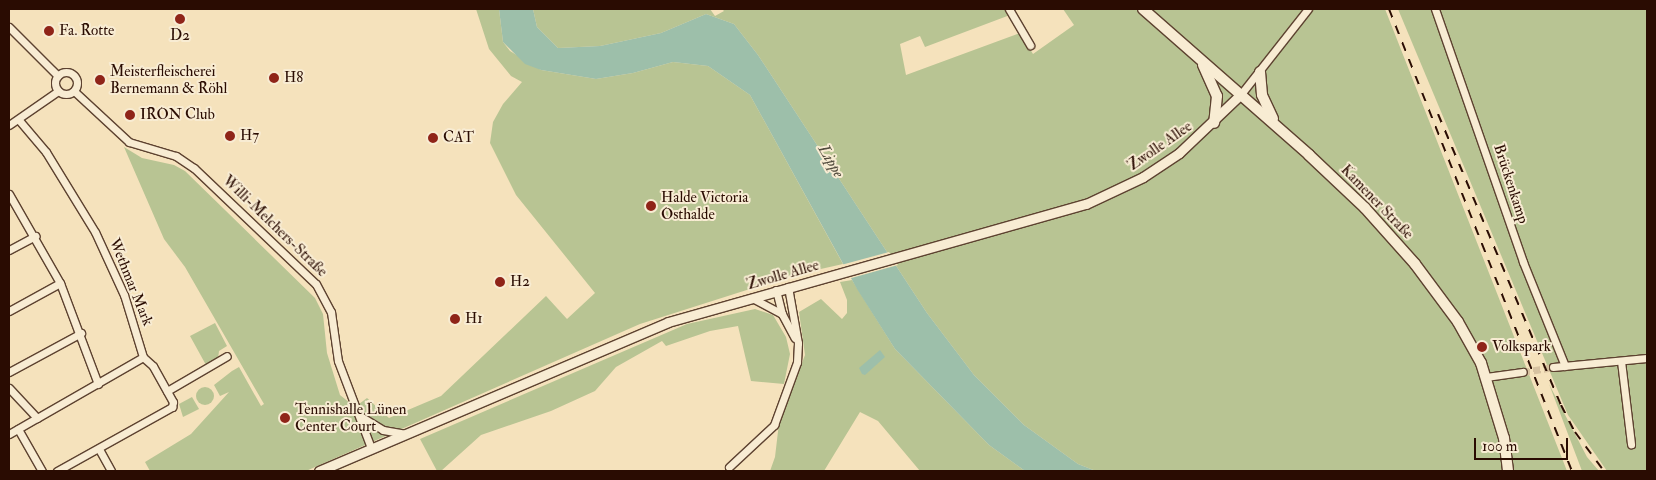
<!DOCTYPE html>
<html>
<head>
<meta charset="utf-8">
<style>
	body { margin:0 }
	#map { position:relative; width:1656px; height:480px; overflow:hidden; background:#f5e2bc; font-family:"IM FELL Double Pica",serif }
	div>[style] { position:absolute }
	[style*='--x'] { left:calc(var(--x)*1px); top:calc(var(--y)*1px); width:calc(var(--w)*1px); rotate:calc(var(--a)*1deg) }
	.green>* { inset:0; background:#b8c493 }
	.round { border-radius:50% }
	.water>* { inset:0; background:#9dbfaa }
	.pier>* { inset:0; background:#f5e2bc }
	.minor-tunnel>* { height:7px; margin-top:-3.5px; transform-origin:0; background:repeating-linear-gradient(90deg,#d7c2a0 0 7px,transparent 0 10.5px) }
	.roads { filter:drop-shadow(1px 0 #5d4230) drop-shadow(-1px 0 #5d4230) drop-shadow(0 1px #5d4230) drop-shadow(0 -1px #5d4230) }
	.minor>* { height:7px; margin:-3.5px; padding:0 3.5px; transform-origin:3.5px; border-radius:3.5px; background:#f8ecd3 }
	.minor>.ring { margin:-3.5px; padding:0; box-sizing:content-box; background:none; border:7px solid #f8ecd3; border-radius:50% }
	.tertiary>* { height:9px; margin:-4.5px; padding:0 4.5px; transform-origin:4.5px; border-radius:4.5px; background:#f8ecd3 }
	.secondary>* { height:10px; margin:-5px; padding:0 5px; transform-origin:5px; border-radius:5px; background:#f8ecd3 }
	.rail>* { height:2px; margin-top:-1px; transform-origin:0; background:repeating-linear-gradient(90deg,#2a0c02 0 9px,transparent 0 18px) }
	.dots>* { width:14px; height:14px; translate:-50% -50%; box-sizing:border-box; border:2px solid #f8ecd3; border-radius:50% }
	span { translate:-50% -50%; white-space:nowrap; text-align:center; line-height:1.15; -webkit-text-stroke:4px #f8ecd3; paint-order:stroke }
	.poi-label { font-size:15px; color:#2a0c02 }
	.left { translate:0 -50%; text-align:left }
	.street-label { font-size:15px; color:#2a0c02 }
	.water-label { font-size:16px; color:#524b3d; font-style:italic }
	.frame { position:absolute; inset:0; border:10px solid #2a0c02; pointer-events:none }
	.scale { position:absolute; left:1474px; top:438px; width:94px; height:22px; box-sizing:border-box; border:2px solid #2a0c02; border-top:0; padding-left:6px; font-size:15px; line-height:18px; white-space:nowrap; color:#2a0c02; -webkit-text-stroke:4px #f8ecd3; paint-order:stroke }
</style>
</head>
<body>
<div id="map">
	<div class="green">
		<div style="clip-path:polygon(476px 9px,499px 9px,503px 42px,510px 51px,541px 70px,596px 79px,633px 73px,673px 62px,708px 66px,750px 95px,843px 264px,794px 275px,640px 324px,306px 471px,150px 471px,145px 462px,191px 434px,229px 392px,220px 396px,214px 385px,232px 371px,239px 367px,261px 406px,264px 404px,185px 267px,164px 239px,124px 147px,142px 158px,174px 165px,185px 171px,315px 298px,323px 314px,327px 353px,340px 395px,355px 407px,367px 398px,389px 418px,441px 396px,546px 296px,567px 319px,595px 293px,516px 195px,490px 143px,493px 122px,503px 104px,522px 82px,511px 76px,489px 49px)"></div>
		<div style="clip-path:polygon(533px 9px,710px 9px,715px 16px,724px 11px,722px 9px,1006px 9px,1010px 15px,925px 47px,920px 36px,900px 44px,906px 75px,1020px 33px,1033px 54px,1074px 25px,1063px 9px,1385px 9px,1567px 471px,1096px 471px,1078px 464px,1024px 425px,974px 375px,927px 313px,758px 55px,734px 24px,706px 14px,661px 33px,600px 46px,558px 48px,537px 27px)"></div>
		<div style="clip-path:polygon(1398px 9px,1647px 9px,1647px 471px,1607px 471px,1568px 415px)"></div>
		<div style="clip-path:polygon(852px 280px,895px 349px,989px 445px,1025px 471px,920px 471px,878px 421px,860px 412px,824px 471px,770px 471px,775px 457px,779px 423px,805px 355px,799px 312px,821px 299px,842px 319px,847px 313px,847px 300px,840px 282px)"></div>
		<div style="clip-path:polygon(755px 309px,773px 315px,786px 337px,790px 354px,784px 384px,751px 381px,738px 326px,710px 331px,666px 346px,662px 341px,616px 367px,595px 391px,551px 411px,481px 435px,441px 471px,437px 471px,420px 439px,687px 324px)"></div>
		<div style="clip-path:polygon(215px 323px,227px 346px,219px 351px,218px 359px,206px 365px,190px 336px)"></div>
		<div style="clip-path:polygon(1549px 384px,1587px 457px,1599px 471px,1582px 471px)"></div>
		<div class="round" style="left:196px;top:387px;width:18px;height:18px"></div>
		<div style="clip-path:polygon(192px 397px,199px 409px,183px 417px,179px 404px)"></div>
	</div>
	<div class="water">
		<div style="clip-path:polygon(499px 9px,533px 9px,537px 27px,558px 48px,600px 46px,661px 33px,706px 14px,734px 24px,758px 55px,927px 313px,974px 375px,1024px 425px,1078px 464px,1096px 471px,1025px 471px,989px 445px,895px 349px,857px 289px,750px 95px,708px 66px,673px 62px,633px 73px,596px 79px,541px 70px,525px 64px,503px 42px)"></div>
		<div style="clip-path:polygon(880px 350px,885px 357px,865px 375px,862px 374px,859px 368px)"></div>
	</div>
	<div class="pier">
		<div style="clip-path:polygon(889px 252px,898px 265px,848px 279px,841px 265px)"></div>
	</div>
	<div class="minor-tunnel">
		<div style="--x:1523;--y:372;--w:30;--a:-9"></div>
	</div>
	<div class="roads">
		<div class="minor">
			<div style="--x:1009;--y:9;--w:42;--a:59.7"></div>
			<div style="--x:1435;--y:9;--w:268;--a:70.8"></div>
			<div style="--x:1523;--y:262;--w:112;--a:68"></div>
			<div style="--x:9;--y:27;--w:69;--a:45"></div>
			<div class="ring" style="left:55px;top:72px;width:15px;height:15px"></div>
			<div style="--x:74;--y:91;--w:75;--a:42.8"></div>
			<div style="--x:129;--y:142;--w:49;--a:16.6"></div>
			<div style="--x:176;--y:156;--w:22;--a:34"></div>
			<div style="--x:194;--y:168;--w:168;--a:43.6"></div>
			<div style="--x:316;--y:284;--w:32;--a:62"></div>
			<div style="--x:331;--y:312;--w:49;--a:81.9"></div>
			<div style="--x:338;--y:361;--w:93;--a:69.2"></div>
			<div style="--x:1241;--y:94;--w:108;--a:-51.8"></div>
			<div style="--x:9;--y:125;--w:60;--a:-34.8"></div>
			<div style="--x:9;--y:194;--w:103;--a:60.2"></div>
			<div style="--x:60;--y:283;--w:108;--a:69.4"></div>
			<div style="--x:9;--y:250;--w:30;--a:-28"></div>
			<div style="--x:776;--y:290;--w:25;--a:76"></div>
			<div style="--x:782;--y:314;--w:27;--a:62"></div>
			<div style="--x:752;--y:298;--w:34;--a:28"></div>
			<div style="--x:9;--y:311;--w:58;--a:-28.8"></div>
			<div style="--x:1621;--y:361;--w:84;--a:83.1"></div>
			<div style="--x:1553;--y:367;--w:94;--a:-5.5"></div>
			<div style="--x:9;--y:372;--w:82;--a:-28.4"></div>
			<div style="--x:1486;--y:377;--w:37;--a:-8"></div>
			<div style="--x:9;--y:388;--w:41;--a:47"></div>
			<div style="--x:37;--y:418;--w:122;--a:-29.9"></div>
			<div style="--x:143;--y:357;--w:65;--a:-107"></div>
			<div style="--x:124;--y:295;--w:69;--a:-114.7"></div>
			<div style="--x:95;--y:232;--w:94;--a:-121.5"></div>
			<div style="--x:46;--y:152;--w:42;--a:-130.2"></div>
			<div style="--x:167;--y:391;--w:69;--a:-30.3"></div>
			<div style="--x:360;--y:416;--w:27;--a:31"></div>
			<div style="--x:383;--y:430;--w:22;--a:10"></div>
			<div style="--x:18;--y:429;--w:48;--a:60.3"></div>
			<div style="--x:9;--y:434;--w:32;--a:-30"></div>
			<div style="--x:99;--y:449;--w:25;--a:61"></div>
			<div style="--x:729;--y:467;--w:62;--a:-43"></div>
			<div style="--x:774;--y:425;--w:67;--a:-69.9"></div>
			<div style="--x:797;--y:362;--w:19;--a:-87"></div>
			<div style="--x:798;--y:343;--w:57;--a:-100.1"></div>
			<div style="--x:57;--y:471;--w:132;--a:-29.1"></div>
			<div style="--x:172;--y:407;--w:5;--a:-79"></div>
			<div style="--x:173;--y:402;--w:41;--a:-119.1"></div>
			<div style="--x:153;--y:366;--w:13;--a:-138"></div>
		</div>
		<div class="tertiary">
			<div style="--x:319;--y:471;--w:379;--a:-23.1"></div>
			<div style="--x:668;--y:322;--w:434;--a:-15.8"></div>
			<div style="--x:1086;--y:204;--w:63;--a:-25.3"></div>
			<div style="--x:1143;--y:177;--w:43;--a:-33.7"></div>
			<div style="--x:1179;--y:153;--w:86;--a:-43.6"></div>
		</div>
		<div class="secondary">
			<div style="--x:1143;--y:9;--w:221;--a:41.3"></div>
			<div style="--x:1309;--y:155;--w:77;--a:43.4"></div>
			<div style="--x:1365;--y:208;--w:75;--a:48.2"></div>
			<div style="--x:1415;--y:264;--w:72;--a:53.4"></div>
			<div style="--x:1458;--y:322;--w:47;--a:60.7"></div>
			<div style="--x:1481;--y:363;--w:78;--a:73"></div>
			<div style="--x:1504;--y:438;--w:33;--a:83"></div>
			<div style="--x:1203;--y:65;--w:34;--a:66"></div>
			<div style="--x:1217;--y:96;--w:27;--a:96"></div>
			<div style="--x:1260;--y:72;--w:23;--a:85"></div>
			<div style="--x:1262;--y:95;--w:26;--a:65"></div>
		</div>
	</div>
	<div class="rail">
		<div style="--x:1389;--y:9;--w:497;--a:68.4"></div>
		<div style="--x:1438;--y:114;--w:316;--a:67.1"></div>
		<div style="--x:1561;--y:405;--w:30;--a:63"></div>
		<div style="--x:1575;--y:432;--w:49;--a:53.4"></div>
	</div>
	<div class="dots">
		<div style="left:180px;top:19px;background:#8f2418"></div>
		<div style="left:49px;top:31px;background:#8f2418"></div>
		<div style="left:274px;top:78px;background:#8f2418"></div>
		<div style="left:100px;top:80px;background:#8f2418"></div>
		<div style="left:130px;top:115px;background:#8f2418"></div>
		<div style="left:230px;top:136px;background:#8f2418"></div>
		<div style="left:433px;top:138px;background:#8f2418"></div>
		<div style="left:651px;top:206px;background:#8f2418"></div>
		<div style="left:500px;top:282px;background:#8f2418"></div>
		<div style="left:455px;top:319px;background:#8f2418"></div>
		<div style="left:1482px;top:347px;background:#8f2418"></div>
		<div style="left:285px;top:418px;background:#8f2418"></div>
	</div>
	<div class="poi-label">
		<span class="left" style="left:59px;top:31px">Fa. Rotte</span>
		<span style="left:180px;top:36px">D2</span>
		<span class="left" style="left:110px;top:80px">Meisterfleischerei<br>Bernemann &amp; Röhl</span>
		<span class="left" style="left:284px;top:78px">H8</span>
		<span class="left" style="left:140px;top:115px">IRON Club</span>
		<span class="left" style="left:240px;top:136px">H7</span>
		<span class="left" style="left:443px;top:138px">CAT</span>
		<span class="left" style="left:661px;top:206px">Halde Victoria<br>Osthalde</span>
		<span class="left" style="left:510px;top:282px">H2</span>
		<span class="left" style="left:465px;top:319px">H1</span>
		<span class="left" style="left:1492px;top:347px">Volkspark</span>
		<span class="left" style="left:295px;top:418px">Tennishalle Lünen<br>Center Court</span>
	</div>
	<div class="street-label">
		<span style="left:1160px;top:146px;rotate:-35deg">Zwolle Allee</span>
		<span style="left:1511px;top:184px;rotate:72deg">Brückenkamp</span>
		<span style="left:1377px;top:202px;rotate:46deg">Kamener Straße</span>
		<span style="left:275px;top:226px;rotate:44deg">Willi-Melchers-Straße</span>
		<span style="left:783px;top:275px;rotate:-16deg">Zwolle Allee</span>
		<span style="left:131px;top:282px;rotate:68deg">Wethmar Mark</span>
	</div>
	<div class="water-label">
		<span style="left:831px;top:161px;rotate:60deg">Lippe</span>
	</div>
	<div class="frame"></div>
	<div class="scale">100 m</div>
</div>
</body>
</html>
